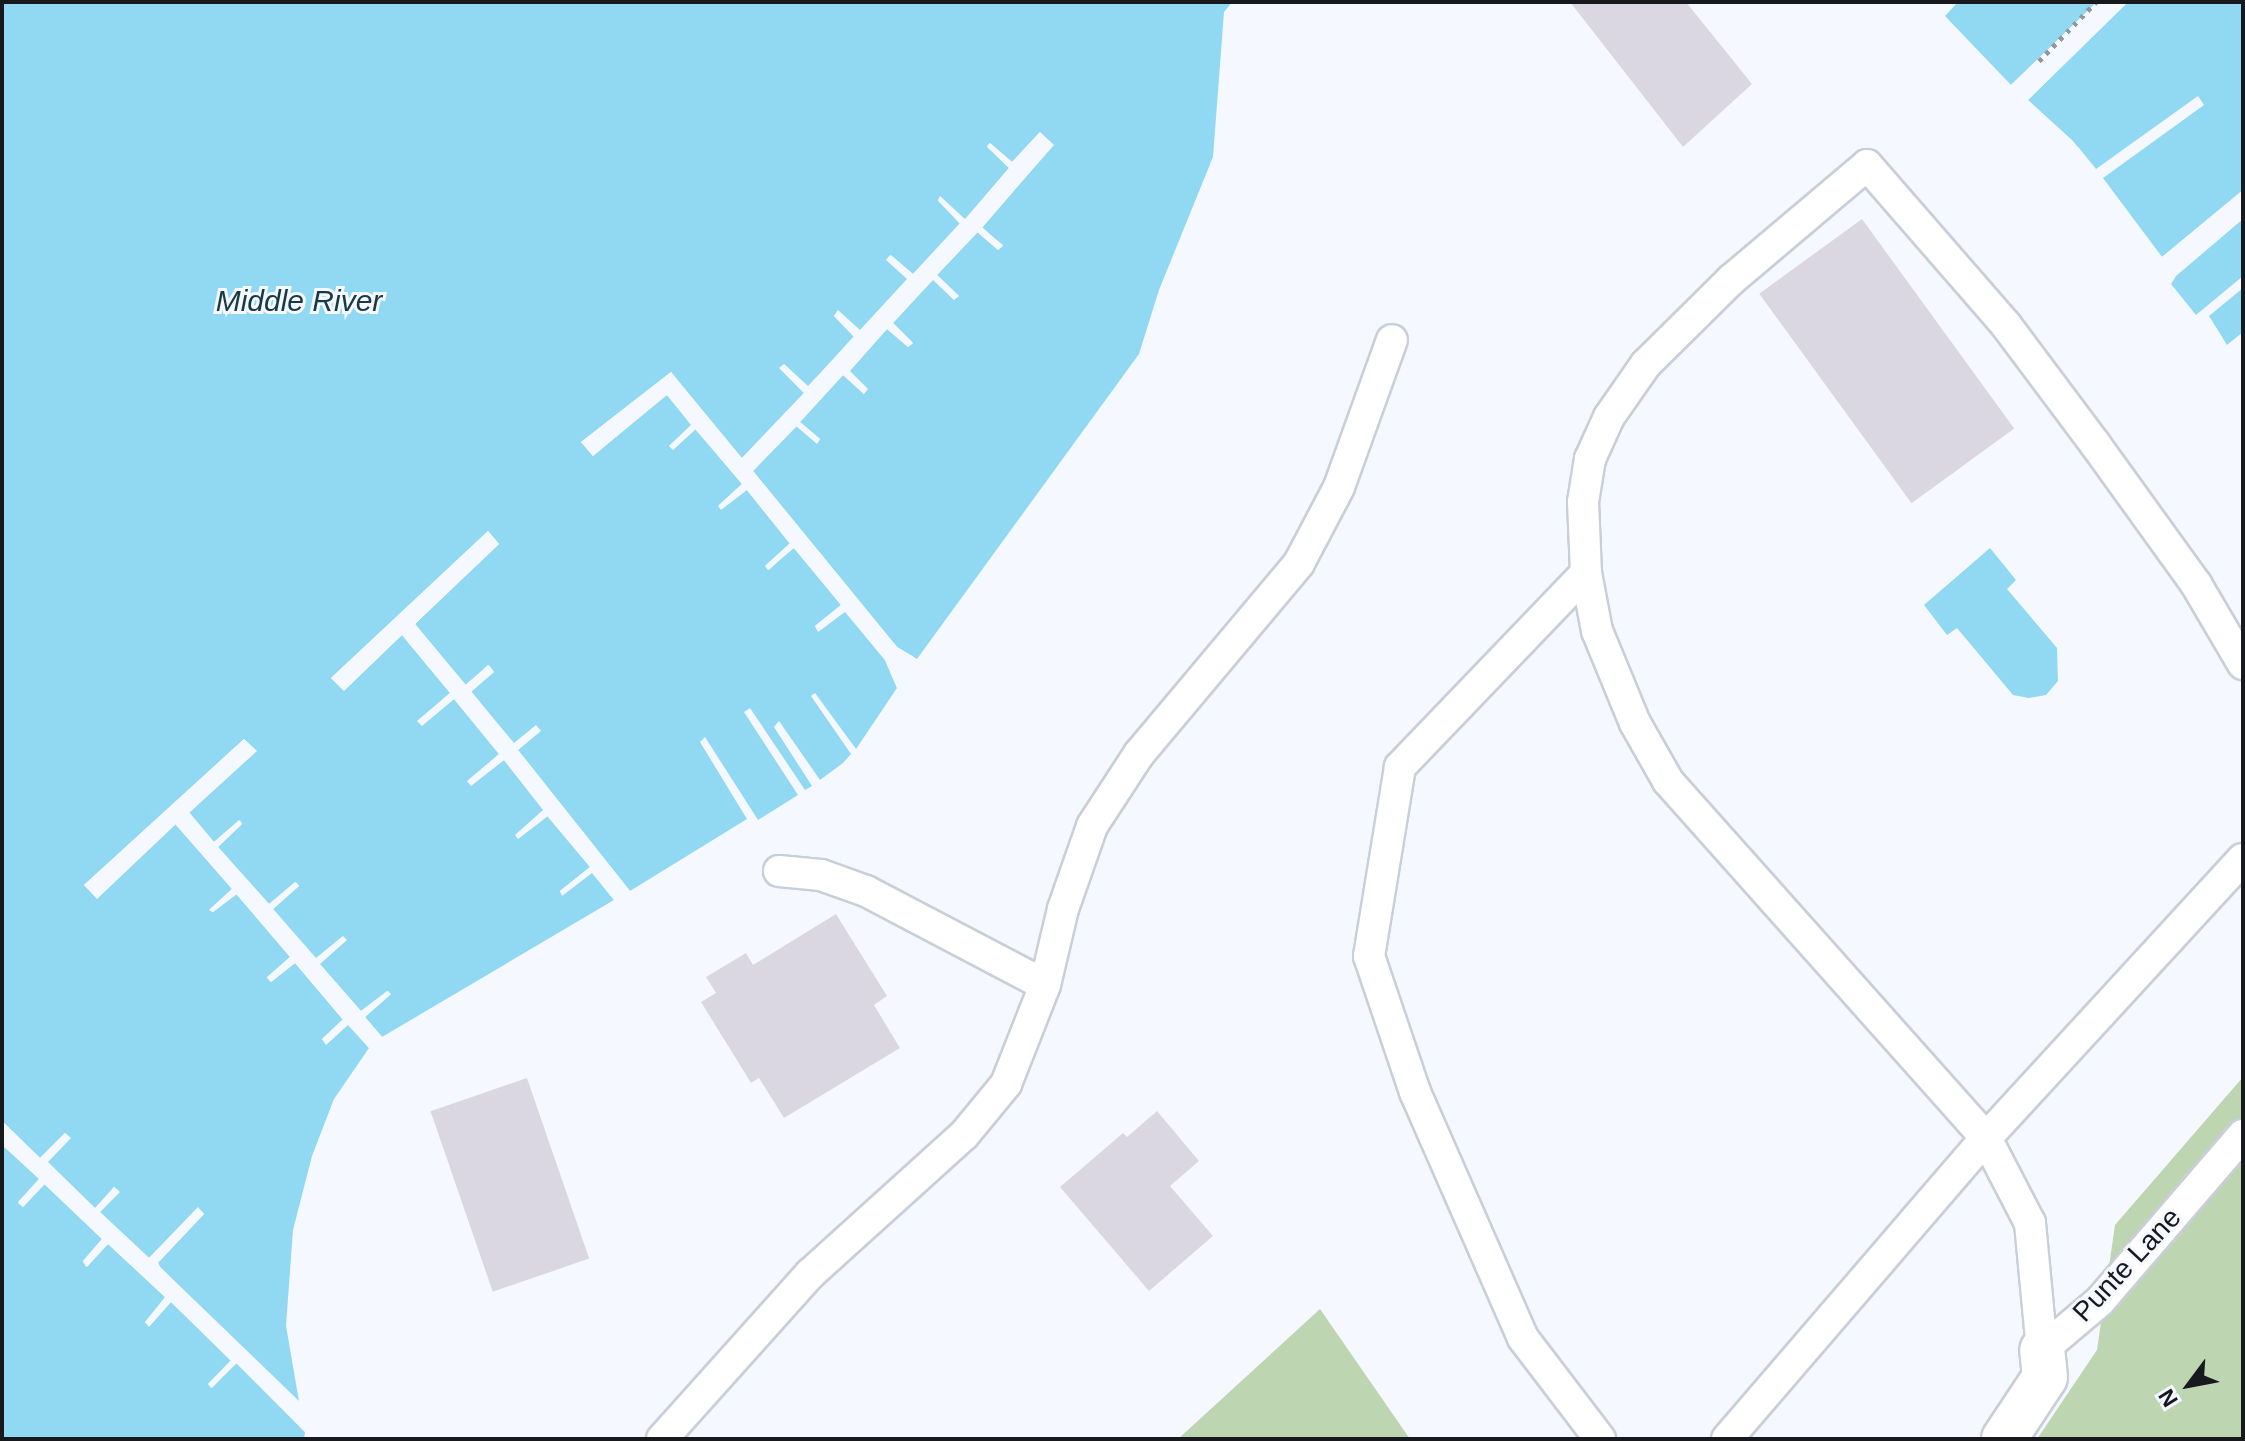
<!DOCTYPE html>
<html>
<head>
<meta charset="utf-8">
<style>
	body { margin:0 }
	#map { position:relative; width:2245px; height:1441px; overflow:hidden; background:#f5f9ff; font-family:Helvetica,sans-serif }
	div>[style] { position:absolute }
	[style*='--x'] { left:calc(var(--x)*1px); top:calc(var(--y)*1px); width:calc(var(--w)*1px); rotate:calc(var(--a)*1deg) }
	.green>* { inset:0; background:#bed5b1 }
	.water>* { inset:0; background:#91d9f3 }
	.pier>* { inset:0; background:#f5f9ff }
	.building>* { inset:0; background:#dbd7e2; transform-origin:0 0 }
	.path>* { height:5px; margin-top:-2.5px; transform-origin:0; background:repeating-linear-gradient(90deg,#94979c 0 4px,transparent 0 10px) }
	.roads { filter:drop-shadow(2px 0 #c8cfd8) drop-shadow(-2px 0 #c8cfd8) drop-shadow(0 2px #c8cfd8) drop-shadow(0 -2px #c8cfd8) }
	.service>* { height:30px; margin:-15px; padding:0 15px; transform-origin:15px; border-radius:15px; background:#fff }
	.minor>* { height:44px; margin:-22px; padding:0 22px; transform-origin:22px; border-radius:22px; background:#fff }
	span { translate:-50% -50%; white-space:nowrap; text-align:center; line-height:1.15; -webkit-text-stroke:6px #f5f9ff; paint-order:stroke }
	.street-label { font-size:28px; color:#17191d }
	.water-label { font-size:30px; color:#183a45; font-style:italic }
	.frame { position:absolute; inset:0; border:4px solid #17191d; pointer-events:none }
	.north { position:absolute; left:2149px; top:1345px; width:80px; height:80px; -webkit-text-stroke:6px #f5f9ff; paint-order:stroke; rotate:238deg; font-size:22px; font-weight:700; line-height:32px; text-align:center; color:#17191d }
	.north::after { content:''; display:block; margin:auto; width:28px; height:36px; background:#17191d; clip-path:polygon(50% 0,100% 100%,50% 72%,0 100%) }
</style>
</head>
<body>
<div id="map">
	<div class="green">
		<div style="clip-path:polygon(2243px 1077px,2243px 1439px,2037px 1439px,2097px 1350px,2115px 1225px)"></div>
		<div style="clip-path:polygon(1320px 1309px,1410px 1439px,1178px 1439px)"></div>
	</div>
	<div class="water">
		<div style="clip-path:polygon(2px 2px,1232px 2px,1224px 12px,1213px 157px,1159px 290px,1139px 354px,917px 659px,897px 647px,753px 471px,797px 426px,817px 443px,820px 439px,800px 422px,843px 375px,864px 394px,867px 389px,849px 371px,887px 329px,908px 347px,913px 343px,893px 323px,933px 279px,954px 299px,959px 296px,937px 275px,978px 232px,998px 250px,1003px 245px,982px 228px,1053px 145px,1040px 132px,1012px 162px,990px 143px,987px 146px,1009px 168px,965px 220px,940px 197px,938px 201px,960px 223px,913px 274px,891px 255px,887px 259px,908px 279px,860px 331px,838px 311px,834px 316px,854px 336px,808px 387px,784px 364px,780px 368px,804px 393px,741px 459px,671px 372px,581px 442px,593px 456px,666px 394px,692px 425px,669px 446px,673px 449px,695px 429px,742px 484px,719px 505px,721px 509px,746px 489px,790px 544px,766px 565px,769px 570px,793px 547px,841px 605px,815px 626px,819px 631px,845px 611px,885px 660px,897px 688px,856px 749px,815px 693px,811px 696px,851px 754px,843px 763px,820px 780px,779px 721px,774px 727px,812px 786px,805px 790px,750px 708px,744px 712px,798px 795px,758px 820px,705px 737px,700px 742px,747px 819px,630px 891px,518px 750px,540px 730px,536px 726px,514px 744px,471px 691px,494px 672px,488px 665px,466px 685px,415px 624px,499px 544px,488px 531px,331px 678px,344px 690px,402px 635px,450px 693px,418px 721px,422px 725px,454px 699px,499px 754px,468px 782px,471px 785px,504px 760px,544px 810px,516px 836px,519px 838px,547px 816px,590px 867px,560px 891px,562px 895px,592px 872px,614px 900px,382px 1037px,365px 1017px,391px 994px,387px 991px,361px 1011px,319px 964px,346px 940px,342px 937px,316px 959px,273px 909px,299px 886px,295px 882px,269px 904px,218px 847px,242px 824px,239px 820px,214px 842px,189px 812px,256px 751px,244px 739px,84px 885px,97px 898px,175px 824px,232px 889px,209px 910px,213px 912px,236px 894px,290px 957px,267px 978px,271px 982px,295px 963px,343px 1020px,322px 1039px,326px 1044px,348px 1024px,369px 1048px,334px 1099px,312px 1156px,293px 1230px,286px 1326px,299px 1401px,160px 1267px,158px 1263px,204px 1214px,198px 1208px,149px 1258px,100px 1212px,119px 1191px,114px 1187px,96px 1209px,47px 1162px,70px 1138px,65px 1133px,40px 1158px,2px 1121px)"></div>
		<div style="clip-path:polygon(1958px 2px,2097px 2px,2011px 85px,1945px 16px)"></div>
		<div style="clip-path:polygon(2128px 2px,2243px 2px,2243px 190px,2162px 257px,2103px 178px,2204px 105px,2198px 96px,2096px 169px,2079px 148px,2028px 100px)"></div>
		<div style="clip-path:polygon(2243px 219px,2243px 276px,2196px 315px,2171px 284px,2176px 276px)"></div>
		<div style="clip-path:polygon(2243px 288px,2243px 332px,2227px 345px,2209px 316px)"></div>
		<div style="clip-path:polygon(1990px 548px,2016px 580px,2007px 589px,2057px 648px,2058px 681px,2046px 695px,2029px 698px,2013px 695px,1957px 628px,1947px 635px,1924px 605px)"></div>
		<div style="clip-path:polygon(2px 1145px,39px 1179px,18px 1202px,23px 1207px,44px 1184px,102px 1239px,83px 1261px,86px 1267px,108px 1244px,166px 1298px,145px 1322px,149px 1326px,171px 1302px,231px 1361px,208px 1384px,212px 1388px,236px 1363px,305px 1432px,304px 1439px,2px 1439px)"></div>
	</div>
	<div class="pier">
		<div style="clip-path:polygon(2097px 2px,2100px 5px,2012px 89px,1964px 42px,2011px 85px)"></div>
		<div style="clip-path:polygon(2122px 2px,2128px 2px,2028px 100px,2073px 141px,2096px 173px,2024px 99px)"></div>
		<div style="clip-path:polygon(1040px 132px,1054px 145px,982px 227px,1003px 246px,998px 250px,977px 232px,937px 275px,959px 296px,954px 300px,933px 280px,893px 323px,913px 343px,908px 347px,887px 329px,850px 371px,868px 389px,864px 394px,843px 375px,800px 422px,820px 439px,817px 444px,796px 426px,753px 471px,897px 647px,917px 659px,915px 663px,894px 649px,749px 470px,978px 228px,1048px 145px,1040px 138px,968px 222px,912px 278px,863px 333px,854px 331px,857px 339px,744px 462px,738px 461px,670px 378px,586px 443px,593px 450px,664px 391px,669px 391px,888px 657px,900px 685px,897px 688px,885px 660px,845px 612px,818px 632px,815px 626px,841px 605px,794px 548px,768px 570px,765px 566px,790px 543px,747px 490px,721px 510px,718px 506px,742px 484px,696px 429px,673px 450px,669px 446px,691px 425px,667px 395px,593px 456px,581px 442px,671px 372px,742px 458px,804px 393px,779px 368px,784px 364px,808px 386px,854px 337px,834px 316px,838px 310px,860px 330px,907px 279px,886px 260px,890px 255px,913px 274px,960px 224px,938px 200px,940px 196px,965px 219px,1009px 168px,987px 147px,990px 143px,1012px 162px)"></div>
		<div style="clip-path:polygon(2099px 176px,2162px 257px,2243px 190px,2243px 196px,2161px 261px)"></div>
		<div style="clip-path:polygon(488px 531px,499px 544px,415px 624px,465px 685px,489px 665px,494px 672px,471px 692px,514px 743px,536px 725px,541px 731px,518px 750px,630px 891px,627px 893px,515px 748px,468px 694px,468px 688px,462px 688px,412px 625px,494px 544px,487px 537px,337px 678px,344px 685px,399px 632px,404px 632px,593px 865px,618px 898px,614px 900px,592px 873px,562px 896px,560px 891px,590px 867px,548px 816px,518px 839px,515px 835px,543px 810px,504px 760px,471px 786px,467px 781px,499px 754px,454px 699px,422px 726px,417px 721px,450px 693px,402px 635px,344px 691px,331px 678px)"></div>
		<div style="clip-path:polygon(244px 739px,257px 751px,189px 813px,214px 842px,240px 820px,242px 824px,218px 847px,269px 904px,296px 882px,299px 886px,273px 909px,316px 958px,343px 936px,347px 940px,320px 964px,361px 1011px,388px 991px,391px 994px,365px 1017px,382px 1037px,379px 1039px,185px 814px,251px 750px,244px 744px,90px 886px,97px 893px,173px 821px,178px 820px,372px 1046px,369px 1048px,348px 1025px,326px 1045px,322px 1039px,343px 1019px,295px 963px,271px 982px,267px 977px,290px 957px,237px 894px,213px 912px,209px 910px,232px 889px,176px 824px,97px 899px,84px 885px)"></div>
		<div style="clip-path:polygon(2px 1121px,40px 1158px,65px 1133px,71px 1138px,48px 1162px,95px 1208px,114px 1187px,120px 1192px,100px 1212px,149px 1258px,198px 1207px,204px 1214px,158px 1262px,160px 1267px,300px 1405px,156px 1269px,155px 1260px,198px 1213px,147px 1262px,44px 1165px,44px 1160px,38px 1161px,2px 1127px)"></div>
		<div style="clip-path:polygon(2px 1141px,239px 1360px,303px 1425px,305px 1432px,237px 1363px,211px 1388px,208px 1384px,231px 1360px,171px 1302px,149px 1327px,145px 1322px,165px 1297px,108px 1244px,87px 1267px,83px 1261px,102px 1239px,45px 1184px,23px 1207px,18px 1203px,39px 1179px)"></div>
	</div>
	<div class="building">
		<div style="clip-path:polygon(1570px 2px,1686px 2px,1752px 84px,1683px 147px)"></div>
		<div style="left:1862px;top:219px;width:259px;height:127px;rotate:54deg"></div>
		<div style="clip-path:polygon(836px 914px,887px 996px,874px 1005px,900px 1048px,784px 1118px,759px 1078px,751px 1083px,701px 1002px,716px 993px,706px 977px,746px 953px,753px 965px)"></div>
		<div style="left:527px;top:1078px;width:191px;height:102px;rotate:71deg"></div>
		<div style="clip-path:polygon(1157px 1111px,1199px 1161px,1170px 1186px,1213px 1236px,1149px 1291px,1060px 1187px,1123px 1133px,1127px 1137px)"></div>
	</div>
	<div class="path">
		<div style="--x:2039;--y:61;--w:82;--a:-46"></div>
	</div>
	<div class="roads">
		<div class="service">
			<div style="--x:1586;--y:573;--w:269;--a:133.8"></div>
			<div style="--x:1400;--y:767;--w:192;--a:99.3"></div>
			<div style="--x:1369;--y:956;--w:144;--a:71.3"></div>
			<div style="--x:1415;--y:1092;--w:269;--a:66.3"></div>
			<div style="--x:1523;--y:1338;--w:127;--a:52.7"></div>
			<div style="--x:779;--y:871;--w:42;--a:5.4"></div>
			<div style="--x:821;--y:875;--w:48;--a:19.6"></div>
			<div style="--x:866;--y:891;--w:202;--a:27.7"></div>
			<div style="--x:2042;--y:1350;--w:128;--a:-95.4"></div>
			<div style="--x:2030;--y:1223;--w:96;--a:-117.4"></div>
			<div style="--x:1986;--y:1138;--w:478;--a:-131.7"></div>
			<div style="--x:1668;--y:781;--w:67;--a:-119.6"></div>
			<div style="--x:1635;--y:723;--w:100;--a:-112.4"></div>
			<div style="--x:1597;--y:631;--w:59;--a:-100.7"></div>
			<div style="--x:1586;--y:573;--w:71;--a:-92.4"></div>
			<div style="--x:1583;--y:502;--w:44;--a:-80.8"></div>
			<div style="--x:1590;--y:459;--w:46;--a:-65.7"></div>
			<div style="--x:1609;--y:417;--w:65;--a:-55.1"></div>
			<div style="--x:1646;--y:364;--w:120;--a:-44.7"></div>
			<div style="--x:1731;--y:280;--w:178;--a:-40.2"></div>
			<div style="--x:1867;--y:165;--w:212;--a:49"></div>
			<div style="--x:2006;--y:325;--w:149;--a:53.2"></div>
			<div style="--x:2095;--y:444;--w:173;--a:54.2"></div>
			<div style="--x:2196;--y:584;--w:93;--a:59.6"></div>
			<div style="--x:2042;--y:1350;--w:76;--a:-40.2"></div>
			<div style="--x:2100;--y:1301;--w:219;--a:-49.3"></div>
			<div style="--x:662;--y:1439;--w:222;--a:-48.1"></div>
			<div style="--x:810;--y:1274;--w:207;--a:-42.1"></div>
			<div style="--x:964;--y:1135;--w:66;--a:-50.5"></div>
			<div style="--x:1006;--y:1084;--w:106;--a:-68.5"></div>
			<div style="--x:1045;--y:985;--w:78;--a:-76.7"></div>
			<div style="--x:1063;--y:909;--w:88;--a:-70.7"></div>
			<div style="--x:1092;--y:826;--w:86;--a:-56.9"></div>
			<div style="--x:1139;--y:754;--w:249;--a:-50"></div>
			<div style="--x:1299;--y:563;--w:86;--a:-62.2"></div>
			<div style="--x:1339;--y:487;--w:156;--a:-70.2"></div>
			<div style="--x:1727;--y:1439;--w:397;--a:-49.3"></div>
			<div style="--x:1986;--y:1138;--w:379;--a:-47.4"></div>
		</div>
		<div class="minor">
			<div style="--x:2004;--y:1439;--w:74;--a:-56.5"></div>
			<div style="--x:2045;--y:1377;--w:27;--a:-96"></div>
		</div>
	</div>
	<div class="street-label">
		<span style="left:2127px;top:1265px;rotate:-47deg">Punte Lane</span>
	</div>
	<div class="water-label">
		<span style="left:299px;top:301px">Middle River</span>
	</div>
	<div class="frame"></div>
	<div class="north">N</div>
</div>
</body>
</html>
